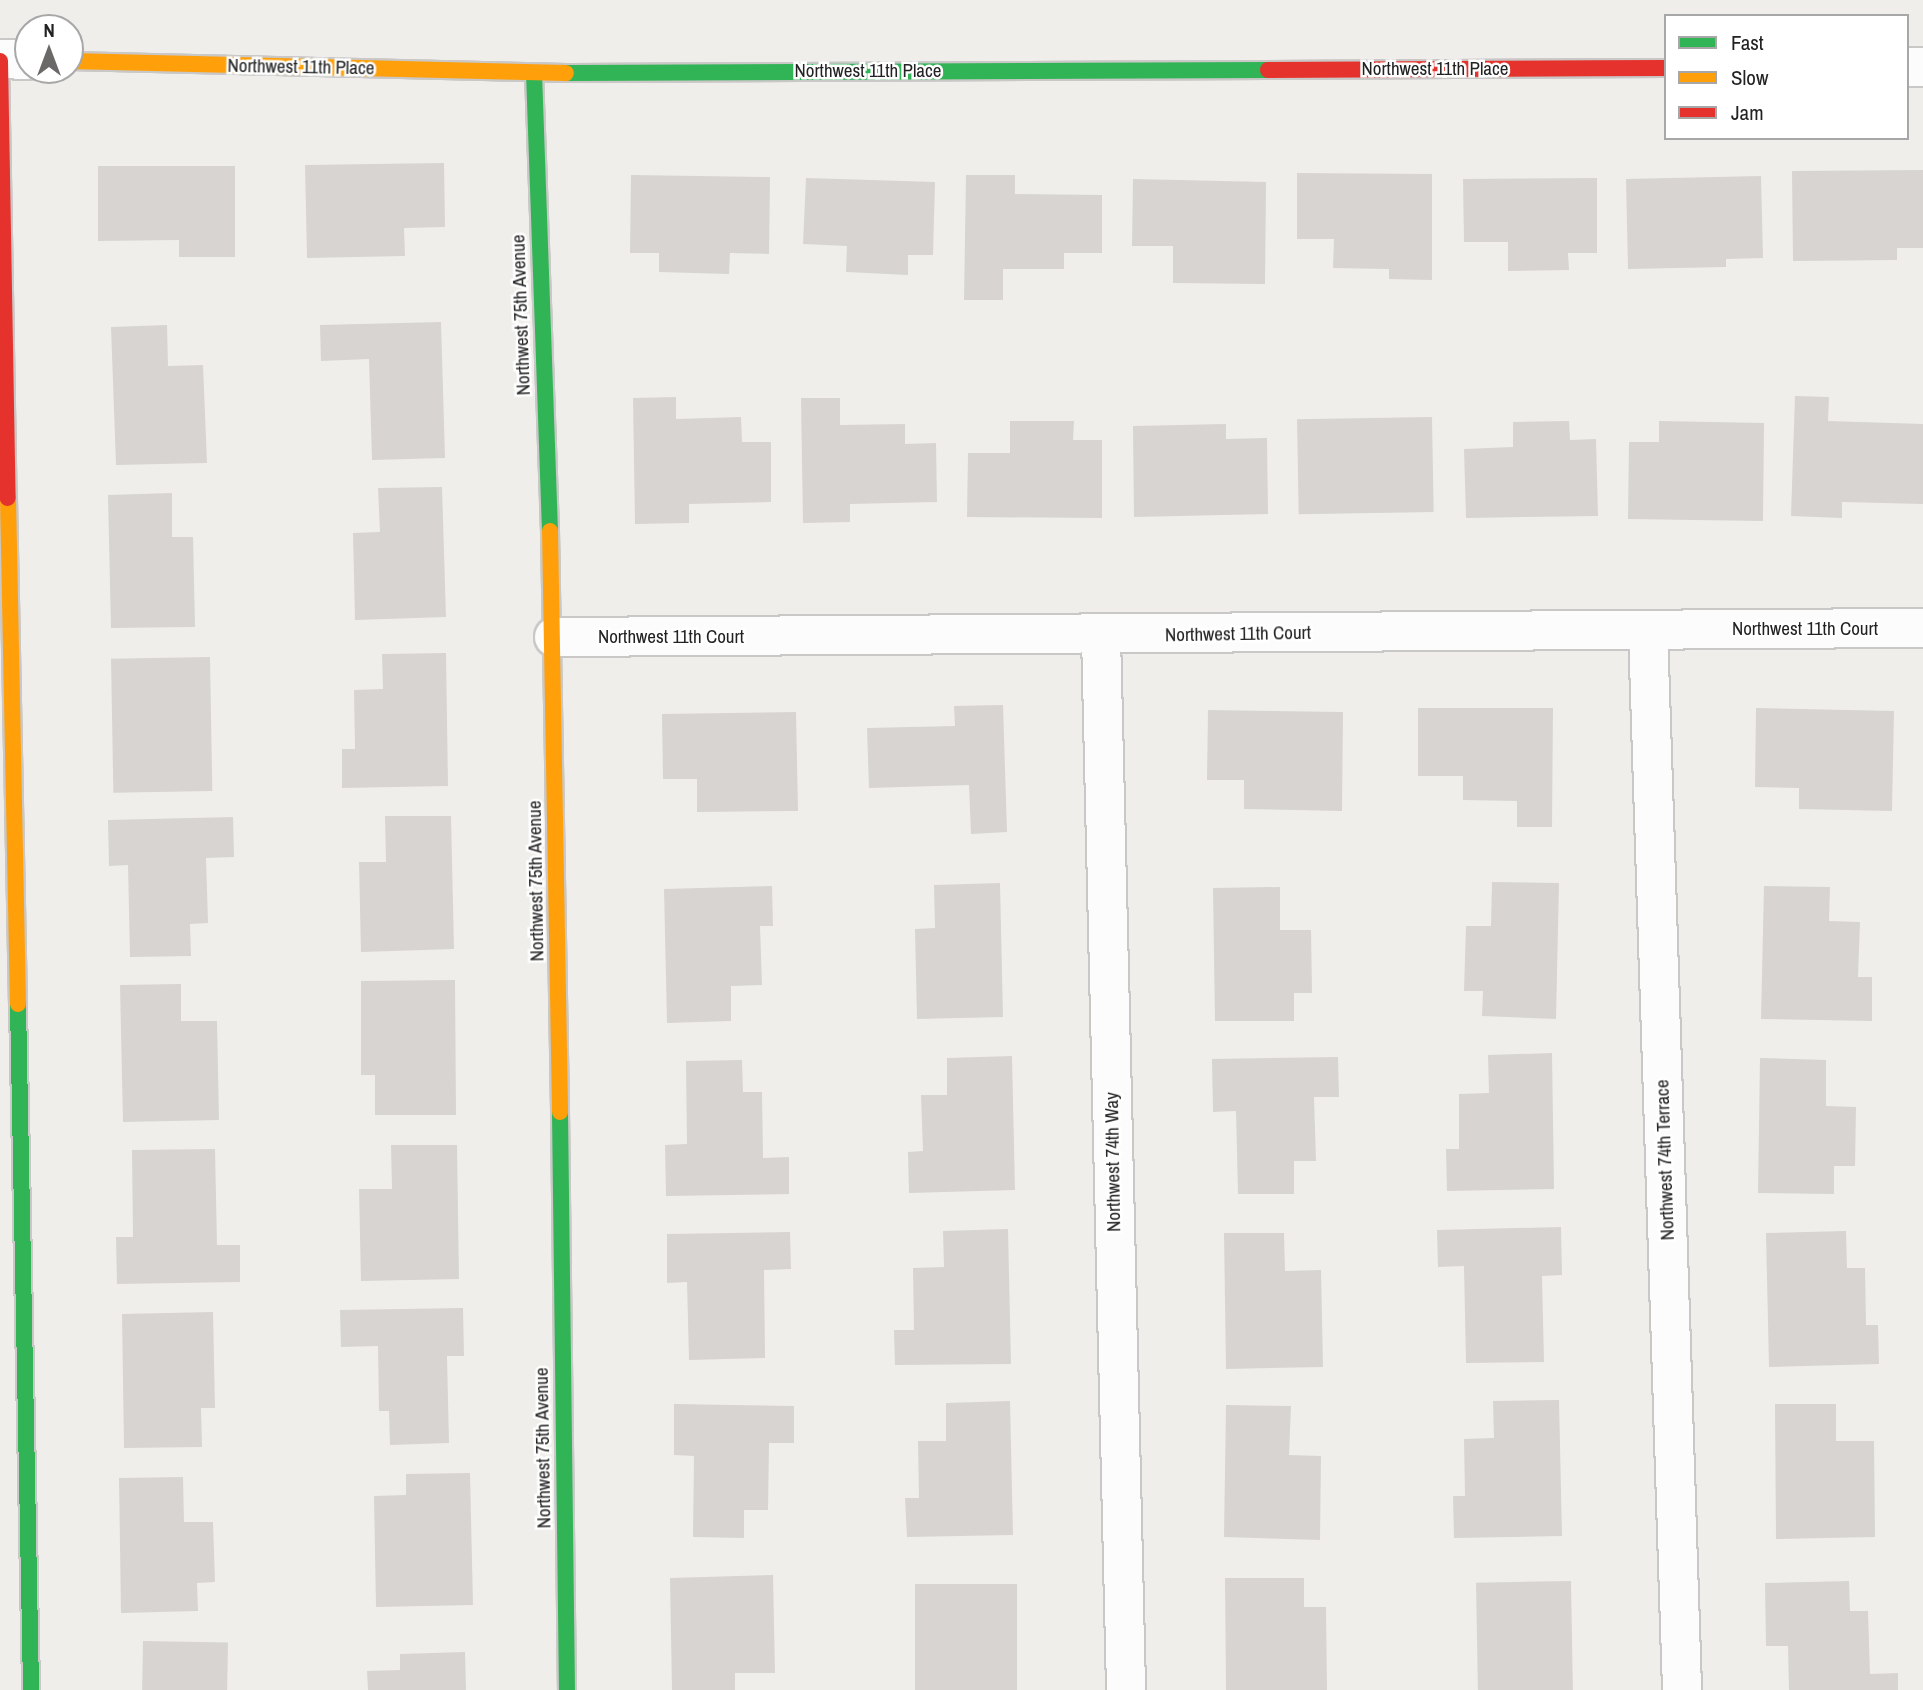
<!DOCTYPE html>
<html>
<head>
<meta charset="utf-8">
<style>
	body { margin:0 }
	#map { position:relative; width:1923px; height:1690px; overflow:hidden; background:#f0eeeb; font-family:"Archivo Narrow",sans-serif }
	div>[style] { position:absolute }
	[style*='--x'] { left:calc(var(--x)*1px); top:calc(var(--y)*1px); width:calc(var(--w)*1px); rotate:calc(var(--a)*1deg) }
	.building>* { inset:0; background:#d7d4d2; transform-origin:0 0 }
	.roads { filter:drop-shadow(2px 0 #c9c8c7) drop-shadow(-2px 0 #c9c8c7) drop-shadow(0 2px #c9c8c7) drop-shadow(0 -2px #c9c8c7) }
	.street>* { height:38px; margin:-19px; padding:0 19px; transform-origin:19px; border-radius:19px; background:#fdfcfc }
	.fast>* { height:16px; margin:-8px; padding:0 8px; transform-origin:8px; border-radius:8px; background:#30b455 }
	.slow>* { height:16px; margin:-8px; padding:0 8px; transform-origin:8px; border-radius:8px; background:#ff9f0a }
	.jam>* { height:16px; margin:-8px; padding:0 8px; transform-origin:8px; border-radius:8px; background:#e5322d }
	span { translate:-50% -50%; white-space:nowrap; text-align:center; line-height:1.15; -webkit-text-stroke:5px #fff; paint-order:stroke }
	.street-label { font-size:19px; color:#222 }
	.legend { position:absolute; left:1664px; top:14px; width:245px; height:126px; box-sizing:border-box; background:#fff; border:2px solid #a7a7a7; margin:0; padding:9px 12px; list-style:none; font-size:21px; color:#222 }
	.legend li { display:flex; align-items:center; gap:14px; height:35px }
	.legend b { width:35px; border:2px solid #a7a7a7 }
	.north { position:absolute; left:14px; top:14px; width:70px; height:70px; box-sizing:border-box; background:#fff; border:2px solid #a7a7a7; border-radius:50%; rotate:0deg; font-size:19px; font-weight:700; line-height:28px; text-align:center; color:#222 }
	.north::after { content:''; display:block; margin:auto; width:24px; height:32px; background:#6a6968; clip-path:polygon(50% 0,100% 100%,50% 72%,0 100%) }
</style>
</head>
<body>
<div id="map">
	<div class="building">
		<div style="clip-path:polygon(444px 163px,445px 227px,404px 228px,405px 256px,307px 258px,305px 165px)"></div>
		<div style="clip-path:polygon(98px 166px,235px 166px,235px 257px,179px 257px,179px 240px,98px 241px)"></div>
		<div style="clip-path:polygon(1923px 170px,1923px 248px,1897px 248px,1897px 260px,1793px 261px,1792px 171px)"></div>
		<div style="clip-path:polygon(1297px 173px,1432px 174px,1432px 280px,1389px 279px,1389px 269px,1333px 268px,1334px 239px,1297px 239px)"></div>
		<div style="clip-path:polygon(631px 175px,770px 177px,769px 254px,730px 253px,729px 274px,659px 272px,659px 253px,630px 253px)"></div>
		<div style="clip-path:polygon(966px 175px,1015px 175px,1015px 194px,1102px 195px,1102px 253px,1064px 253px,1064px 269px,1003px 269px,1003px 300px,964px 300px)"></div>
		<div style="clip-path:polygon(1761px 176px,1763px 258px,1726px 259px,1726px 267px,1628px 269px,1626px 179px)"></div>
		<div style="clip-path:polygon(806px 178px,935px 182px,933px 255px,908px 255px,908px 275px,846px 272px,847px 246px,803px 244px)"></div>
		<div style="clip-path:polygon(1597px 178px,1597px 253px,1568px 253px,1569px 270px,1508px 271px,1508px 242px,1464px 242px,1463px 179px)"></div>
		<div style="clip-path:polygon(1133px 179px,1266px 182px,1265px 284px,1173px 283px,1173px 246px,1132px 246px)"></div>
		<div style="clip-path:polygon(441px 322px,445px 458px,372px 460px,369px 359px,321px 361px,320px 325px)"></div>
		<div style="clip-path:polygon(167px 325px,168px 366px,203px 365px,207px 463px,116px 465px,111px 327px)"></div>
		<div style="clip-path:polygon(1795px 396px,1829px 397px,1828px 421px,1923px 424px,1923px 504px,1842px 502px,1842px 518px,1791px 516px)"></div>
		<div style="clip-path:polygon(676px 397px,676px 419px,741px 417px,742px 442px,771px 442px,771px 502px,689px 504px,689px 523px,635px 524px,633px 398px)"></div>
		<div style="clip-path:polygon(801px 398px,840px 398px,840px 425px,905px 424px,905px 444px,936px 443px,937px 502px,850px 504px,850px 522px,803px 523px)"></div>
		<div style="left:1432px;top:417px;width:95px;height:135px;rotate:89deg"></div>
		<div style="clip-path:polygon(1010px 421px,1074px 421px,1073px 440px,1102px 440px,1102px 518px,967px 517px,968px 453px,1010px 453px)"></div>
		<div style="clip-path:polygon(1569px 421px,1570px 440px,1596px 439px,1598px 516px,1466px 518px,1464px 449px,1513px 447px,1513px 422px)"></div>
		<div style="clip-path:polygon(1659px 421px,1764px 423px,1763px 521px,1628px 519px,1629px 442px,1659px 442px)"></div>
		<div style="clip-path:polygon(1226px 424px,1226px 439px,1267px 438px,1268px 514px,1134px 517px,1133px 426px)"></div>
		<div style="clip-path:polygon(442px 487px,446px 617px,355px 620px,353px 533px,380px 532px,378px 488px)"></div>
		<div style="clip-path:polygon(172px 493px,172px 537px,193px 537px,195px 627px,111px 628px,108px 495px)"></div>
		<div style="clip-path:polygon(446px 653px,448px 786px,342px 788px,342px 749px,355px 749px,354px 690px,383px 689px,382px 654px)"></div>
		<div style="left:210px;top:657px;width:134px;height:99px;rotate:89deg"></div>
		<div style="clip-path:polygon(1003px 705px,1007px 832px,971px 834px,969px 785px,869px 788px,867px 728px,955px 726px,954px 706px)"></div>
		<div style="clip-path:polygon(1418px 708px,1553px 708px,1552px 827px,1517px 827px,1517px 801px,1463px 800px,1463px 776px,1418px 776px)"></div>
		<div style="clip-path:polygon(1756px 708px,1894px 711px,1892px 811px,1799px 809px,1799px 788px,1755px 787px)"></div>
		<div style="clip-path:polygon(1208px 710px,1343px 712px,1342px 811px,1244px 809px,1244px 780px,1207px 780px)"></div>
		<div style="clip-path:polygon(796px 712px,798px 811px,697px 812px,697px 779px,663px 779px,662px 714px)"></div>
		<div style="clip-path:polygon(385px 816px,451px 816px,454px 949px,361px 952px,359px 862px,386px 862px)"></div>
		<div style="clip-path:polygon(233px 817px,234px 857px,206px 858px,208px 923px,190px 924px,191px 956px,130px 957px,128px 865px,109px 866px,108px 820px)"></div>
		<div style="clip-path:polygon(1492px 882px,1559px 883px,1556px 1019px,1482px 1016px,1483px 991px,1464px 991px,1466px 926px,1491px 926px)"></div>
		<div style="clip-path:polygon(1000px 883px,1003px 1017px,917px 1019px,915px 929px,935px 928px,934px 885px)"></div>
		<div style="clip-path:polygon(772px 886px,773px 926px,760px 926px,762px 985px,731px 986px,731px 1021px,667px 1023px,664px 889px)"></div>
		<div style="clip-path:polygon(1764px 886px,1830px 887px,1829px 921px,1860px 922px,1858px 977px,1872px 977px,1872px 1021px,1761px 1019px)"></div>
		<div style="clip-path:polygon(1280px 887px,1280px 930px,1311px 930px,1312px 993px,1294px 993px,1294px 1021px,1215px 1021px,1213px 888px)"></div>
		<div style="clip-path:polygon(455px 980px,456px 1115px,375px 1115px,375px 1075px,361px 1075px,361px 981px)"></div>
		<div style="clip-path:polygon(181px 984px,181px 1021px,217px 1021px,219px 1120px,123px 1122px,120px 985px)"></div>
		<div style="clip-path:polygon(1552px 1053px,1554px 1189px,1447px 1191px,1446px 1149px,1459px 1149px,1459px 1094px,1489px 1093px,1488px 1055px)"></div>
		<div style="clip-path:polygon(1012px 1056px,1015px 1190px,909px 1193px,908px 1152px,923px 1151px,921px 1095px,947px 1095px,947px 1058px)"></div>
		<div style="clip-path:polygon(1338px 1057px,1339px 1097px,1314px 1097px,1316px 1161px,1294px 1161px,1294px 1194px,1238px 1194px,1236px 1111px,1213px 1112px,1212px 1059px)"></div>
		<div style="clip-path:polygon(1760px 1058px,1826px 1060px,1826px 1106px,1856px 1107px,1855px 1166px,1834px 1166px,1834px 1194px,1758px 1193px)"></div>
		<div style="clip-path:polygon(742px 1060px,743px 1092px,762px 1092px,763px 1158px,789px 1157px,789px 1194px,666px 1196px,665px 1145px,687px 1144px,686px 1061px)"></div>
		<div style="clip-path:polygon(391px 1145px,457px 1145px,459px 1279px,361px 1281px,359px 1189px,392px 1189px)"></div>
		<div style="clip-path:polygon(215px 1149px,217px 1245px,240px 1245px,240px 1282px,117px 1284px,116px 1237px,133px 1237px,132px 1150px)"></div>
		<div style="clip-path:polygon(1561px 1227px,1562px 1275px,1542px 1276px,1544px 1362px,1466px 1363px,1464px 1266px,1438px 1267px,1437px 1230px)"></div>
		<div style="clip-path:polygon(1008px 1229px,1011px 1364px,895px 1365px,894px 1330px,914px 1330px,913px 1268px,944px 1267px,943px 1231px)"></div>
		<div style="clip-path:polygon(1846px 1231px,1847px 1268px,1865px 1268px,1866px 1325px,1878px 1325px,1879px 1364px,1769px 1367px,1766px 1233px)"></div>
		<div style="clip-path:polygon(790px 1232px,791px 1269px,764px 1270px,765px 1358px,689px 1360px,687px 1282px,667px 1283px,667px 1234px)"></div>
		<div style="clip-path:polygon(1224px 1233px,1284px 1233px,1285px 1271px,1321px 1270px,1323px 1367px,1226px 1369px)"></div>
		<div style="clip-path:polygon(463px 1308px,464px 1356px,447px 1356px,449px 1443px,390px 1445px,389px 1411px,379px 1411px,378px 1346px,341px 1347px,340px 1310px)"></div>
		<div style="clip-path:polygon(213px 1312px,215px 1408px,201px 1408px,202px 1447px,124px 1448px,122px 1314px)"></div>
		<div style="clip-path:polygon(1559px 1400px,1562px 1536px,1454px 1538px,1453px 1496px,1465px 1496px,1464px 1439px,1494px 1438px,1493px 1401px)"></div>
		<div style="clip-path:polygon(1010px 1401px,1013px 1535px,907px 1537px,905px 1498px,919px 1498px,918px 1441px,946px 1441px,946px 1403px)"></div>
		<div style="clip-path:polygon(674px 1404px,794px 1406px,794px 1443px,769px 1443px,768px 1510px,744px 1510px,744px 1538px,693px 1537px,694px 1456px,674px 1455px)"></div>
		<div style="clip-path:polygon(1775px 1404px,1836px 1404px,1836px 1441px,1874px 1441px,1875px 1537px,1776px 1539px)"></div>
		<div style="clip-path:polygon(1226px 1405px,1291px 1406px,1289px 1455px,1321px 1456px,1320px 1540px,1224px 1537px)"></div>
		<div style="clip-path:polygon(470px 1473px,473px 1605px,376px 1607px,374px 1496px,406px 1495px,406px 1474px)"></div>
		<div style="clip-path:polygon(183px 1477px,184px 1522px,213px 1522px,215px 1582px,197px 1583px,198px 1611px,121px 1613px,119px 1478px)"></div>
		<div style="clip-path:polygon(773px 1575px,775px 1673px,735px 1673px,735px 1690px,672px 1690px,670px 1578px)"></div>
		<div style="clip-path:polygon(1225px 1578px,1304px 1578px,1304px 1607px,1326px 1607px,1327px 1690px,1226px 1690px)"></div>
		<div style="left:1571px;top:1581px;width:109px;height:95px;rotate:89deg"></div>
		<div style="clip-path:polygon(1849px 1581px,1850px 1611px,1868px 1611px,1870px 1674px,1898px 1673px,1898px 1690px,1789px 1690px,1788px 1646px,1766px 1646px,1765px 1583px)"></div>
		<div style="left:915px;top:1584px;width:102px;height:106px"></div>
		<div style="left:143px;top:1641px;width:85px;height:49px;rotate:1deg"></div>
		<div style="clip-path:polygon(465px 1652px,466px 1690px,368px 1690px,367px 1671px,400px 1670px,400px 1654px)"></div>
	</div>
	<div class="roads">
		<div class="street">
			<div style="--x:0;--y:59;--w:28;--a:2"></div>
			<div style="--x:1907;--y:67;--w:16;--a:0"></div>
			<div style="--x:1648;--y:630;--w:1061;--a:88.16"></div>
			<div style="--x:1101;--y:635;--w:1055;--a:88.64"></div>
			<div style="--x:554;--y:637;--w:1369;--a:-0.38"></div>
		</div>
		<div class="fast">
			<div style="--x:534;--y:73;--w:458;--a:88"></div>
			<div style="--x:566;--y:73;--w:702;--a:-0.24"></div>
			<div style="--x:18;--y:1004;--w:686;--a:88.91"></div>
			<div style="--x:560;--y:1112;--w:578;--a:89.31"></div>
		</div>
		<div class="slow">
			<div style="--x:70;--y:61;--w:496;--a:1.4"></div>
			<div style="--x:8;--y:498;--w:506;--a:88.87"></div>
			<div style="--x:550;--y:531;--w:581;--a:89.01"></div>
		</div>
		<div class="jam">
			<div style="--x:0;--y:61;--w:437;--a:89"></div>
			<div style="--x:1268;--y:70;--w:398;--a:-0.3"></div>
		</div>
	</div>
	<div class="street-label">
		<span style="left:301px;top:67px;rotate:1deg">Northwest 11th Place</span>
		<span style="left:1435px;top:69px">Northwest 11th Place</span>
		<span style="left:868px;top:71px">Northwest 11th Place</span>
		<span style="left:521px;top:315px;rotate:-92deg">Northwest 75th Avenue</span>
		<span style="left:1805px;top:629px">Northwest 11th Court</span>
		<span style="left:1238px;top:634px;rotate:-1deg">Northwest 11th Court</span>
		<span style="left:671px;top:637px">Northwest 11th Court</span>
		<span style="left:536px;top:881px;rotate:-91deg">Northwest 75th Avenue</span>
		<span style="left:1665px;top:1160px;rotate:-92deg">Northwest 74th Terrace</span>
		<span style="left:1113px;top:1162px;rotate:-91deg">Northwest 74th Way</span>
		<span style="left:543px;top:1448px;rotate:-91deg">Northwest 75th Avenue</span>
	</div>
	<ul class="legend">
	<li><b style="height:9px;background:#30b455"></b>Fast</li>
	<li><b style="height:9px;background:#ff9f0a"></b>Slow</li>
	<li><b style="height:9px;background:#e5322d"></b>Jam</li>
	</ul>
	<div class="north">N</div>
</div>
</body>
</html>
